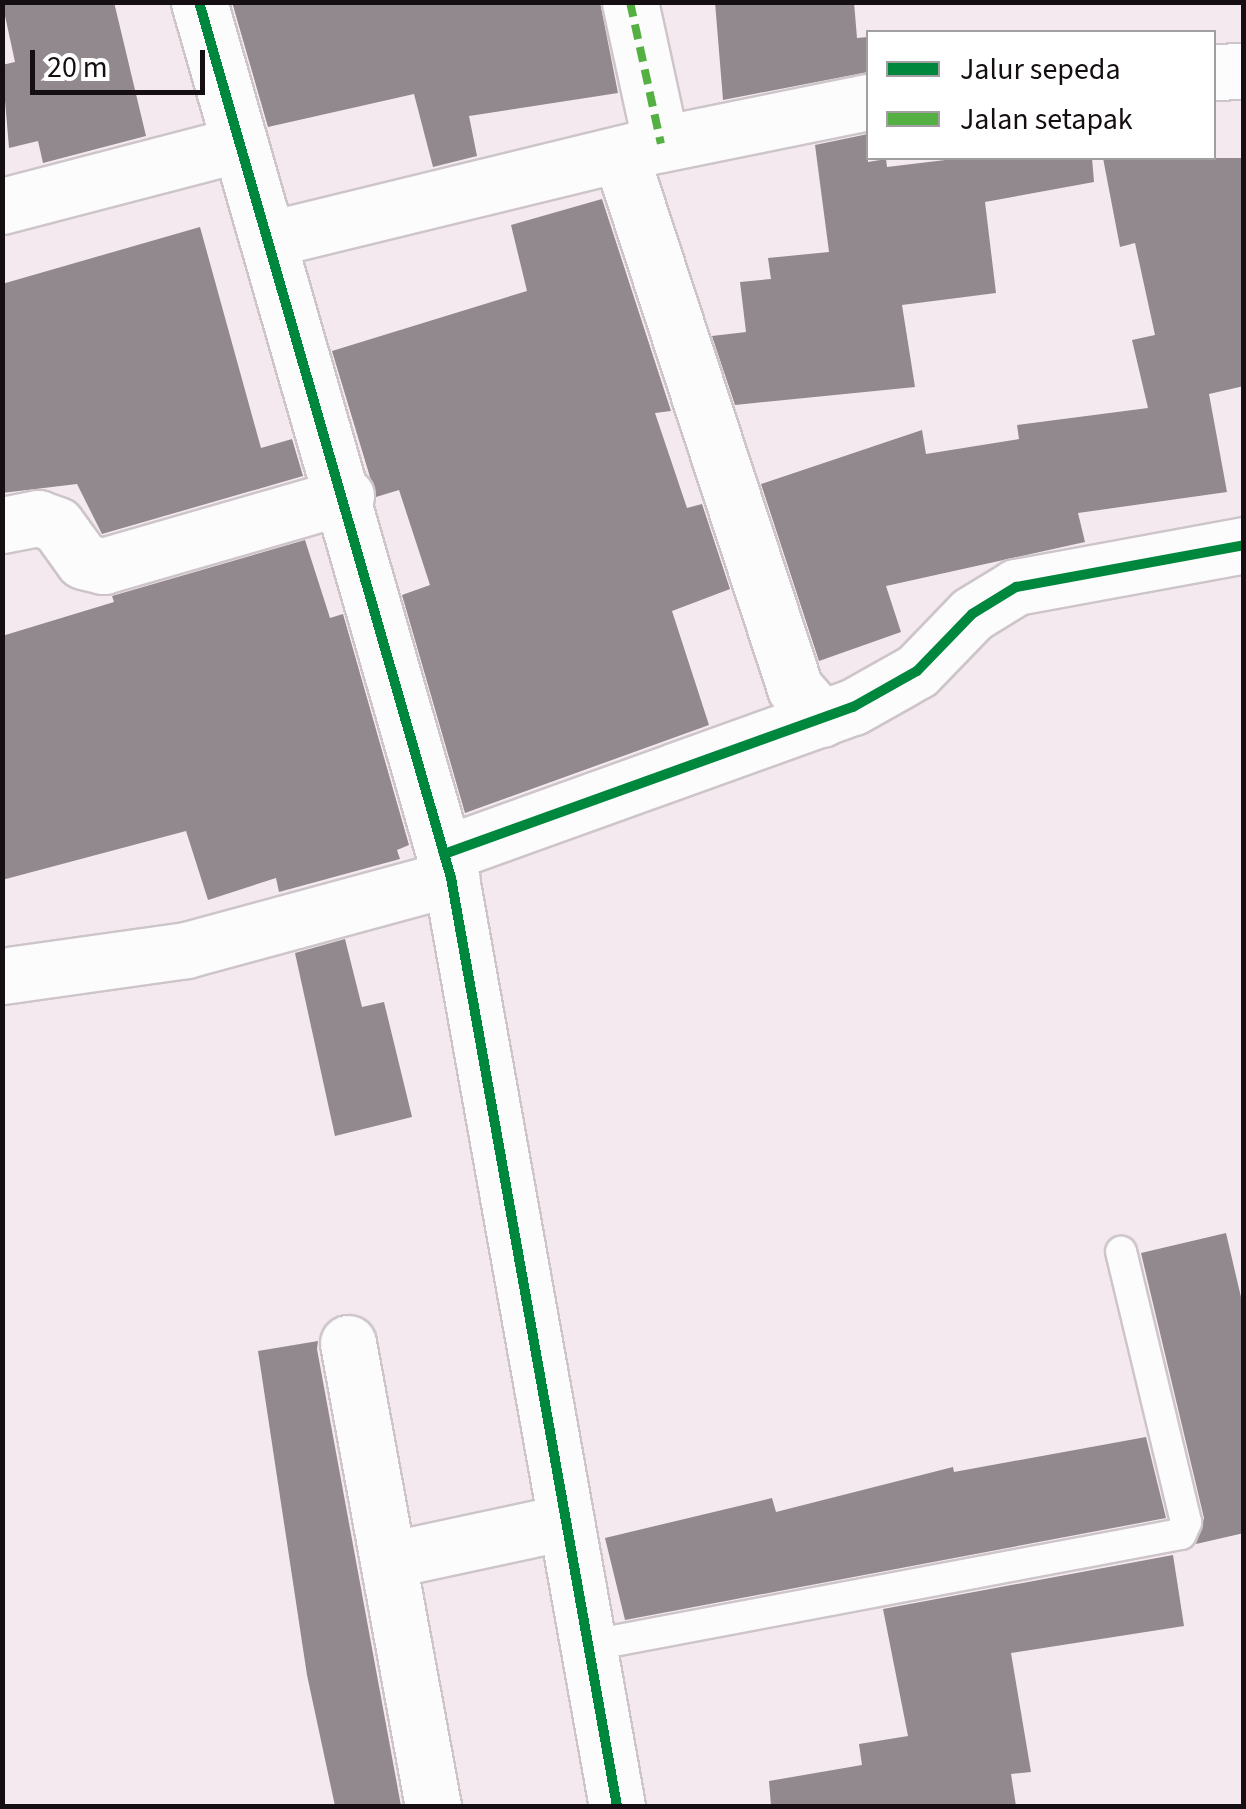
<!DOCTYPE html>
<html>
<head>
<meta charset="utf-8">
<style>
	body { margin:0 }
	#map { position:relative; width:1246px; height:1809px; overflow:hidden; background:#f4e9ef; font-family:"Source Sans 3",sans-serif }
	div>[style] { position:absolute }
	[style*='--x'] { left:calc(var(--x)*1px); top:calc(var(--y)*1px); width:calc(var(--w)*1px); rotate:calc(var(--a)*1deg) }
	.building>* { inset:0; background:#91898e }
	.roads { filter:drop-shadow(2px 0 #cdc5c9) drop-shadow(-2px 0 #cdc5c9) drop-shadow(0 2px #cdc5c9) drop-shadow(0 -2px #cdc5c9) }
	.lane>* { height:30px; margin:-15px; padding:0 15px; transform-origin:15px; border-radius:15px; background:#fdfcfd }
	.street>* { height:55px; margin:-27.5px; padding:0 27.5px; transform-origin:27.5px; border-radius:27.5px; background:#fdfcfd }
	.quiet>* { height:8px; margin-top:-4px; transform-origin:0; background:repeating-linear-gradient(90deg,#55b044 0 15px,transparent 0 23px) }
	.cycleway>* { height:10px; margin:-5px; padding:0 5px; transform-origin:5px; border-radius:5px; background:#00873e }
	span { translate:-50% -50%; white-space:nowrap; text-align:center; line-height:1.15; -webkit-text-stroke:10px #fff; paint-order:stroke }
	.frame { position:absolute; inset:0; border:5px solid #150e12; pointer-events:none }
	.legend { position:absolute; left:866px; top:30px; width:350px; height:130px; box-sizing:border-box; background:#fff; border:2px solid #a19fa0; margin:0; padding:12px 18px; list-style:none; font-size:30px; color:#150e12 }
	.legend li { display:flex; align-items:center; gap:20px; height:50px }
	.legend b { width:50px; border:2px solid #a19fa0 }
	.scale { position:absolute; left:30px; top:50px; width:175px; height:45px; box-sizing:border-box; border:5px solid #150e12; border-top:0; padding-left:12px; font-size:30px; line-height:35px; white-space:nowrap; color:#150e12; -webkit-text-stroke:8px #fff; paint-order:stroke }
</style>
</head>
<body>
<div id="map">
	<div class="building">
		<div style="clip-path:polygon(2px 2px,114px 2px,146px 136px,43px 163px,38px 141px,9px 148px,2px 65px,15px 62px)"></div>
		<div style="clip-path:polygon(232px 2px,600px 2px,618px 93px,469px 116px,477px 156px,433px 167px,414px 94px,268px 127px)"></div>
		<div style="clip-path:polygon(715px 2px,854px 2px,857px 38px,868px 37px,868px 72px,723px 100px)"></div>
		<div style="clip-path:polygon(868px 134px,868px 162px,886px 159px,887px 167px,962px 158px,1092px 158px,1094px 182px,985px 202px,996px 293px,902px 305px,915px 387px,735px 405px,712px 336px,746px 332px,740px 282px,771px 279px,768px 258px,829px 252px,815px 145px)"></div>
		<div style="clip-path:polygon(1103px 158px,1244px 158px,1244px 386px,1209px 394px,1227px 492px,1078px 513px,1085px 542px,886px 586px,901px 632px,819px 661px,761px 484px,922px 430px,926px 454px,1019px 439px,1017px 425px,1148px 408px,1132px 340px,1155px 335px,1135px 243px,1120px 247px)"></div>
		<div style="clip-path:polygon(602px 199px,671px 411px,655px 413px,687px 508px,702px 504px,730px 589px,672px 611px,709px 725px,465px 813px,402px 595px,430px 585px,399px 490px,376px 497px,332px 351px,527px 291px,511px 225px)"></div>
		<div style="clip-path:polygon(200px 227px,261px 448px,292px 439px,303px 476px,102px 534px,77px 484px,2px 493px,2px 284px)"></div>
		<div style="clip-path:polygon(305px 540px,330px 618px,343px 614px,409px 845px,397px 850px,400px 859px,279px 892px,276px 878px,208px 900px,186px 831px,2px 880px,2px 636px,114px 602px,112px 596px)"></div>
		<div style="clip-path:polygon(345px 939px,362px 1007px,384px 1002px,412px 1117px,335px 1136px,295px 953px)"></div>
		<div style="clip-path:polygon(1226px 1233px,1244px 1310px,1244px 1533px,1196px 1544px,1204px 1518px,1141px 1253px)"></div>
		<div style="clip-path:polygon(318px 1341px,317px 1349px,401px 1806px,335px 1806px,307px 1675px,258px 1351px)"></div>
		<div style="clip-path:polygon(1146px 1437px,1166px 1518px,625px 1620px,605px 1538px,772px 1498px,776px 1512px,953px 1467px,954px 1472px)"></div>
		<div style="clip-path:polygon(1173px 1555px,1184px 1626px,1011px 1653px,1031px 1772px,1011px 1774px,1016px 1806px,771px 1806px,769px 1781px,862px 1765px,859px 1744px,908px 1736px,883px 1609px)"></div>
	</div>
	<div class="roads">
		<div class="lane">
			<div style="--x:587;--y:1646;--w:604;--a:-10.68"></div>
			<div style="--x:1181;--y:1534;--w:13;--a:-67"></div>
			<div style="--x:1186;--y:1522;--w:278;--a:-103.5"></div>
		</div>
		<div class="street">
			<div style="--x:199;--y:2;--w:912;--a:73.95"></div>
			<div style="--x:451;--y:878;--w:943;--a:79.86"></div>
			<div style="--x:630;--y:2;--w:145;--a:77.7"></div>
			<div style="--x:1214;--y:72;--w:30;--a:-2"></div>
			<div style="--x:621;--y:157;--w:559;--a:71.86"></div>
			<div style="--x:795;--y:688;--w:41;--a:48.9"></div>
			<div style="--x:2;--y:206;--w:243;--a:-14.6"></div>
			<div style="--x:270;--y:239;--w:402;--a:-13.7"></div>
			<div style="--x:661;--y:144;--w:211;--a:-11.5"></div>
			<div style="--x:2;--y:525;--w:37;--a:-11"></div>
			<div style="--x:38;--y:518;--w:20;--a:20"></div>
			<div style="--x:57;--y:525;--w:44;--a:54.2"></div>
			<div style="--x:83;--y:561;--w:21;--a:14"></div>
			<div style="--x:103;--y:566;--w:253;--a:-16.1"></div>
			<div style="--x:444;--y:854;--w:435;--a:-19.8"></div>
			<div style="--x:853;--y:707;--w:73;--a:-29.4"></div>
			<div style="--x:917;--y:671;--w:79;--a:-46"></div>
			<div style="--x:972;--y:614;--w:52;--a:-31.5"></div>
			<div style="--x:1016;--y:587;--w:232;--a:-10.4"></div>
			<div style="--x:2;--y:976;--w:186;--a:-8"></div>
			<div style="--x:186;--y:950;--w:275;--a:-15.2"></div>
			<div style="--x:348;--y:1343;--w:471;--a:79.6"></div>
			<div style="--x:388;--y:1560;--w:182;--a:-12.1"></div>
		</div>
	</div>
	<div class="quiet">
		<div style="--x:630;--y:2;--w:145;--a:77.7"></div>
		<div style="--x:1243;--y:71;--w:1;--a:0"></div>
	</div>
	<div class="cycleway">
		<div style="--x:199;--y:2;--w:912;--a:73.95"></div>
		<div style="--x:451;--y:878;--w:943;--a:79.86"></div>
		<div style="--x:444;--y:854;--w:435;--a:-19.8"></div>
		<div style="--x:853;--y:707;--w:73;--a:-29.4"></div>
		<div style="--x:917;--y:671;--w:79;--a:-46"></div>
		<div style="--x:972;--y:614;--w:52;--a:-31.5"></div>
		<div style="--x:1016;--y:587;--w:232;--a:-10.4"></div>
	</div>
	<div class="frame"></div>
	<ul class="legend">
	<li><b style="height:12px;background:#00873e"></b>Jalur sepeda</li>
	<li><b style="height:12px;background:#55b044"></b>Jalan setapak</li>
	</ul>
	<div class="scale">20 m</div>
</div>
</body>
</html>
